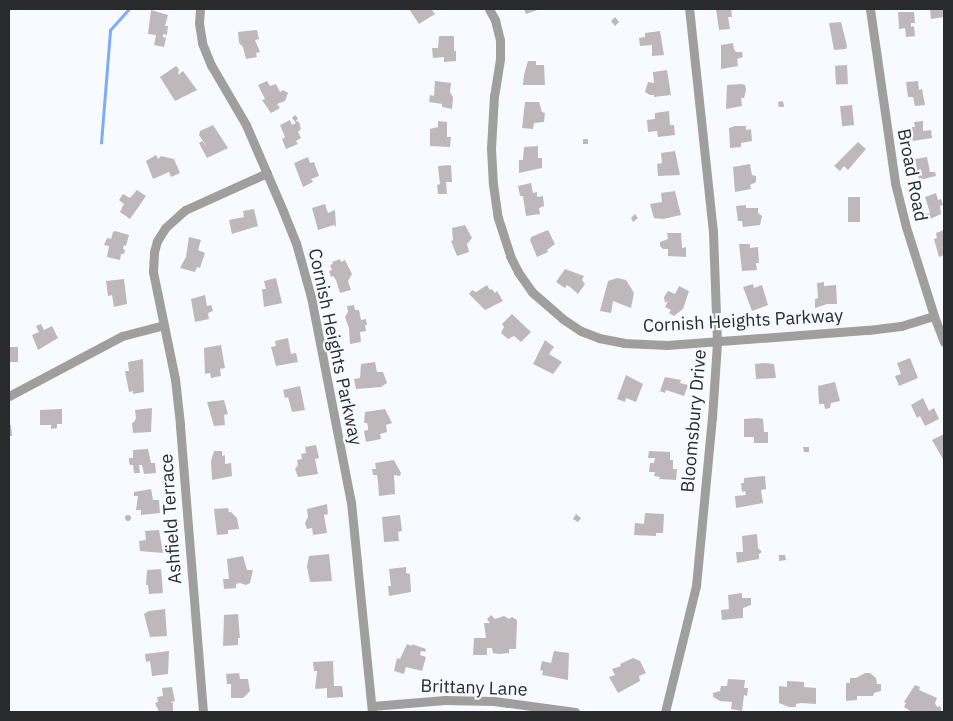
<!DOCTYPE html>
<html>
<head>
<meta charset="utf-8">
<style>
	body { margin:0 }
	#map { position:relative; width:953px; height:721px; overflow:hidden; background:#f7fbff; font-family:"IBM Plex Sans",sans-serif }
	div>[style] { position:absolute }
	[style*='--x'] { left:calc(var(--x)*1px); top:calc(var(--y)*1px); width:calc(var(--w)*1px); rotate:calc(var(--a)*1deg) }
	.stream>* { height:2.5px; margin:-1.25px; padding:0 1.25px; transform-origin:1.25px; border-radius:1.25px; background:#80acf3 }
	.building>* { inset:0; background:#beb8bb; transform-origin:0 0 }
	.round { border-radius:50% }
	.minor>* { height:9px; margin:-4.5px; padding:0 4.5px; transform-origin:4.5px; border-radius:4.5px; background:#a19f9d }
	span { translate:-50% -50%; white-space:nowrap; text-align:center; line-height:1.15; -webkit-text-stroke:4.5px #f7fbff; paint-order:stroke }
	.street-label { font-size:18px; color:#292a2c }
	.frame { position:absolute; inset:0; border:10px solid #292a2c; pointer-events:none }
</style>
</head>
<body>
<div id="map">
	<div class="stream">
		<div style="--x:101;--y:143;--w:113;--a:-85.4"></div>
		<div style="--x:110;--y:30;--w:28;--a:-48"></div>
	</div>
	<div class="building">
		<div style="clip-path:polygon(409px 9px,431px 9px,435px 14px,419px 24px)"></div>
		<div style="clip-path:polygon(524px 9px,540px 9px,526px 14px)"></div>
		<div style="clip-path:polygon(716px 9px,731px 9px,732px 17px,728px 17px,730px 29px,719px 30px)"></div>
		<div style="clip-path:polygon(930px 9px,944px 9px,944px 17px,931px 19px)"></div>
		<div style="clip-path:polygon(151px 10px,168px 15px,165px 26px,168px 26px,167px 35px,163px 34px,163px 37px,166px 38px,164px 47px,154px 45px,156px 35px,148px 34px)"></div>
		<div style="clip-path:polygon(898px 12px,914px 12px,915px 23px,911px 23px,911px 27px,914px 26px,915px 36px,906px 37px,905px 28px,899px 29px)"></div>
		<div style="clip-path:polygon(615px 17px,619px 22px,615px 26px,611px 21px)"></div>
		<div style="clip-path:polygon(841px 22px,847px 46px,846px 49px,834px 50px,829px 23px)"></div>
		<div style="clip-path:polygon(257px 30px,259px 39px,255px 40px,260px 52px,256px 53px,257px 57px,246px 59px,243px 47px,239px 43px,238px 32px)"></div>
		<div style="clip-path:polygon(660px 31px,664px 55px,652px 56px,652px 45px,640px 46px,639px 38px,645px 37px,645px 33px)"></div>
		<div style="clip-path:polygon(439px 36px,453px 36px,454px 37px,454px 51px,456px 51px,456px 61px,444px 62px,444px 57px,433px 58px,432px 48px,438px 48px)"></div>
		<div style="clip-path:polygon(733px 43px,734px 49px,736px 52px,742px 52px,743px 57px,737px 59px,738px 66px,721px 69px,721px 45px)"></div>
		<div style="clip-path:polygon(528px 61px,536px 61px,536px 65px,544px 65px,545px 85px,523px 85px,524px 75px)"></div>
		<div style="left:847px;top:65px;width:19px;height:12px;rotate:87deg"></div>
		<div style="clip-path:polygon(176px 66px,179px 69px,178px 75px,183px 71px,197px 90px,175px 101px,160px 77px)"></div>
		<div style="clip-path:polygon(667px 70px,671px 95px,654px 97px,654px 95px,650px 95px,645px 92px,648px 82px,654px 83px,653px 72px)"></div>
		<div style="clip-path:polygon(267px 81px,270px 86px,276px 84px,280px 92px,283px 90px,288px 93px,285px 101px,277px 104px,280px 108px,271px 113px,262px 100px,265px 99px,258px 85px)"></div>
		<div style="clip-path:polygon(435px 81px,451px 83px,450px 92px,453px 97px,452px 109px,442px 107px,442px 104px,429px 102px,430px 95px,434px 96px)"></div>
		<div style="clip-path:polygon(918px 81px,919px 90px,922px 89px,925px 105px,915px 106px,913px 97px,908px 97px,906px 82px)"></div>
		<div style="clip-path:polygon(741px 84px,745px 85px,746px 90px,744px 98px,741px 98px,742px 106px,726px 109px,727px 85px)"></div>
		<div style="clip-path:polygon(783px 101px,784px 107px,779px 107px,778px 102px)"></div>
		<div style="clip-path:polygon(525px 102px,539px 102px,542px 112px,545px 113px,544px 122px,534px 123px,533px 129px,522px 128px)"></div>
		<div style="left:852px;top:105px;width:20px;height:12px;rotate:84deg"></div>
		<div style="clip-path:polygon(669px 111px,670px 125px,674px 125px,675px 135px,658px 137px,657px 131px,648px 132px,647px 120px,655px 119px,655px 113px)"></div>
		<div style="clip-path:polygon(295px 115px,298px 118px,296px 121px,299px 122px,301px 129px,298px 132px,301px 138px,296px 141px,298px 144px,286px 149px,282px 139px,285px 137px,280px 125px,290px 120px,292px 125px,296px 123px,292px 118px)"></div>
		<div style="clip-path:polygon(438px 121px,447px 122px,447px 137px,451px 137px,450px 147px,430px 146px,430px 129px,438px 127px)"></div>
		<div style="clip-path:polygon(923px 121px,923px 131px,931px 130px,932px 138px,913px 141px,911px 127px,915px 127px,914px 122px)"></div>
		<div style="clip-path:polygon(213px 125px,228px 148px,207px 158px,199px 143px,202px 141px,207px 147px,199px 135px,200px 131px)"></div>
		<div style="clip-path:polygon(735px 126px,746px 126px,746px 130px,751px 129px,752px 141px,741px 143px,741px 147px,730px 148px,729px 128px)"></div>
		<div style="left:583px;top:139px;width:5px;height:5px"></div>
		<div style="clip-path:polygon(858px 142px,866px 149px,848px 170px,844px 166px,840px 171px,834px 166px)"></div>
		<div style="clip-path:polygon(538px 146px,538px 158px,542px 158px,542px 168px,519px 173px,519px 160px,523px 160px,524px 147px)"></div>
		<div style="clip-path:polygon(675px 151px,680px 175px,658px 176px,657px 164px,662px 163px,661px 153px)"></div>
		<div style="clip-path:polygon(156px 155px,158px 159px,161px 156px,174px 159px,180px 173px,171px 177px,169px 172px,153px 179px,146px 161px)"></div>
		<div style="clip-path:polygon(308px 157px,310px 163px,314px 162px,319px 176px,311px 179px,313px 182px,303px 187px,294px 163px)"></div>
		<div style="clip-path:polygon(927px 157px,930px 172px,935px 172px,936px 176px,919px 180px,915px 159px)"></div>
		<div style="clip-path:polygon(750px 164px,752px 175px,756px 176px,756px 182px,750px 185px,751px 189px,735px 192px,733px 167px)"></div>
		<div style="clip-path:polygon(451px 165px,452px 182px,446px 182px,447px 194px,438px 194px,437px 185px,440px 184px,438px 166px)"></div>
		<div style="clip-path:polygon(531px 183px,533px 193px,537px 192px,537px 197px,543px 196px,544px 206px,539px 208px,540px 214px,526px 216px,523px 196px,520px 196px,518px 186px)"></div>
		<div style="clip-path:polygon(137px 190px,146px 196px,130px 219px,120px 212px,124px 204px,119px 200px,123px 194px,130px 198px)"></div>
		<div style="clip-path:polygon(675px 191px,681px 215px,663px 219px,654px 218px,650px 204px,662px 202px,661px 193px)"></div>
		<div style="clip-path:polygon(936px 193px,938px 200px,941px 199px,943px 205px,940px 206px,941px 214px,928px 220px,926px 214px,930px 213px,925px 197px)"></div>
		<div style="left:848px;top:197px;width:12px;height:25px"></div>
		<div style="clip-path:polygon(325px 204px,328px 213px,335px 210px,336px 227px,334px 225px,318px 230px,312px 208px)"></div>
		<div style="clip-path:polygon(746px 205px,746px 208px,758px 208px,758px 213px,762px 216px,760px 225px,743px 227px,742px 221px,738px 221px,736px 206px)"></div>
		<div style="clip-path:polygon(254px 209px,258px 226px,232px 234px,229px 220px,244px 217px,243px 211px)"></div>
		<div style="clip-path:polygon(635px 214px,638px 218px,633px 222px,631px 218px)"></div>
		<div style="clip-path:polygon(465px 225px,472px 238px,467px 244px,469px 252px,457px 256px,451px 241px,453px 240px,452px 228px)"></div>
		<div style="clip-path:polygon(548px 230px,555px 244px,547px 250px,548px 252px,537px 257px,530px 240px,531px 237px)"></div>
		<div style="clip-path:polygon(944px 230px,944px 255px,939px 257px,934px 239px,937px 238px,936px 233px)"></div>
		<div style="clip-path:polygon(115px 231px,129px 235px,126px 246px,124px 245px,123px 249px,125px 250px,124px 254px,121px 254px,120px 260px,107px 257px,109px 246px,104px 245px,107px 238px,111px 239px,113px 232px)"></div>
		<div style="clip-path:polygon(667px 233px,681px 233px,682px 248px,686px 247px,686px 257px,668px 256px,668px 249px,663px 249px,660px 246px,660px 242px,668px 239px)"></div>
		<div style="clip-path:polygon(189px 237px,201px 240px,198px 250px,205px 253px,200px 268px,197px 267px,195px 272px,180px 268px,186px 257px)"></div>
		<div style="clip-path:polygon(739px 244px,750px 244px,750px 248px,758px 247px,759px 263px,756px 263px,757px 270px,742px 271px)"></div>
		<div style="clip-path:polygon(340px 259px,341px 262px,345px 260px,352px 274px,348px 281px,351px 290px,340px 293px,336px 280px,333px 276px,331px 277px,329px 271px,332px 270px,330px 265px,333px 264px,332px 262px)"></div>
		<div style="clip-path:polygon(565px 269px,584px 276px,582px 280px,585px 284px,578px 294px,570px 287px,567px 285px,565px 288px,556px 282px)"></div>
		<div style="clip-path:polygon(276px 278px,282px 303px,264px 307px,262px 289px,266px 289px,264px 281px)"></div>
		<div style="clip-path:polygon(617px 278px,626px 280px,634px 293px,631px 308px,613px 301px,611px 313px,600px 311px,608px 281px)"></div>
		<div style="clip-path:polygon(124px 279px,127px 304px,114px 307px,112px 295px,108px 296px,106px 281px)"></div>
		<div style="clip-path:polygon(824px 282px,824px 286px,836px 285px,837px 304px,827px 304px,815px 308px,815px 299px,818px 298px,817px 283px)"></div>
		<div style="clip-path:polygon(753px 284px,754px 288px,762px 285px,768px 305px,752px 311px,743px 287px)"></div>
		<div style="clip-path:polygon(487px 285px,490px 290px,492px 289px,495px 293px,497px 291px,503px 301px,485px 310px,469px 294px,472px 290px,476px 292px)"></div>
		<div style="clip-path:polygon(679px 286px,689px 291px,683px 309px,674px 316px,669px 313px,671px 310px,665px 307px,668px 301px,665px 303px,664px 297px,668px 291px,675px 294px)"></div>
		<div style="clip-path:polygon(205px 295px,207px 306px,211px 305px,213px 311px,208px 313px,209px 319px,195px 322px,191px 299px)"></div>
		<div style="clip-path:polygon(354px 305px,355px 310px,359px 310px,361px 320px,366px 319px,367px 325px,365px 325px,366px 331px,360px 332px,361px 342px,350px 344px,349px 328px,345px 317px,348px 312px,347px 306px)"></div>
		<div style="clip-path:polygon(512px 314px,531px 332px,521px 342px,514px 336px,508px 339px,501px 333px,504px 327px,502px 324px)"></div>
		<div style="clip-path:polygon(41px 324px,44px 330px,52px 326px,58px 338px,38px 350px,32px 335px,39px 332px,36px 326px)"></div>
		<div style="clip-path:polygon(288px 338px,291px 354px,296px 353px,298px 362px,276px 366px,271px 347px,276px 346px,275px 341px)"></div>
		<div style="clip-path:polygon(545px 340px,554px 347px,549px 354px,562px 362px,553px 374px,533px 364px)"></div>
		<div style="clip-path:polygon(221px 345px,225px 368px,220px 369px,221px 376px,211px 378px,210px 373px,205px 374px,204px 348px)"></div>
		<div style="left:9px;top:347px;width:9px;height:15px"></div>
		<div style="clip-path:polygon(910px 358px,918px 378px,899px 386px,895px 376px,901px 374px,897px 363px)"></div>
		<div style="clip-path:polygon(143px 359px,144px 392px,133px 394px,133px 391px,129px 392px,125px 371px,129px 371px,128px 362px)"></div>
		<div style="clip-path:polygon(375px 362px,377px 372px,383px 372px,387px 383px,381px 387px,356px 389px,354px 379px,360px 378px,361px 364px)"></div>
		<div style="clip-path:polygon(764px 363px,774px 364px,776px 378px,756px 379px,755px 364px)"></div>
		<div style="clip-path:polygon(626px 375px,643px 384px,636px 402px,626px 398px,625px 402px,617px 399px)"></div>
		<div style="clip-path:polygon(665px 377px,681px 380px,680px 383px,688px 385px,684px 396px,666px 390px,665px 393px,660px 391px)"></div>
		<div style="clip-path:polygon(835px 382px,840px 401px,831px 403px,830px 408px,825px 409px,824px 404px,819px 404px,818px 386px)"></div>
		<div style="clip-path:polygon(300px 386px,305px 410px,292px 412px,288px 397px,285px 398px,283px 390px)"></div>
		<div style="clip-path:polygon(923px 398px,929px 411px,934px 408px,939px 419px,925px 426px,920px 416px,917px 418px,911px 405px)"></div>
		<div style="clip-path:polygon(224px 400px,228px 414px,224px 415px,225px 425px,214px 426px,207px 402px)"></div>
		<div style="clip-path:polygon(152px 408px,151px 432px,133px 433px,132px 423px,134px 422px,136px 418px,135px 410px)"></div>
		<div style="clip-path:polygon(62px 409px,62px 424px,57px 424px,57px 428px,51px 429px,51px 425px,40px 425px,40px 410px)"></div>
		<div style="clip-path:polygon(385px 409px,392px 423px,386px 425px,387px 432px,380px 434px,381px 439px,366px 442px,364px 431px,368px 430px,368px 427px,367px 423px,364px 423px,365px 412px)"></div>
		<div style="clip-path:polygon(758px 418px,763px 419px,764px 432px,768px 432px,768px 443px,754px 443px,754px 437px,744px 437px,744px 419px)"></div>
		<div style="clip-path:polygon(9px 425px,11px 425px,12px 436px,9px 436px)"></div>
		<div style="clip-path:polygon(944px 434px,944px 461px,932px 440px)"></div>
		<div style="clip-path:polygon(316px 445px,319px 458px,315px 459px,318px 474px,298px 477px,295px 469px,298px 465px,297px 460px,302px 459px,301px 454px,306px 453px,305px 447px)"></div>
		<div style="clip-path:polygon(803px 447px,809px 447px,809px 452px,804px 452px)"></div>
		<div style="clip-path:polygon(148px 449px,151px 463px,155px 463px,156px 473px,144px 474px,142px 465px,139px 465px,140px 473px,134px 473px,133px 465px,130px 465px,129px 462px,129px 458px,133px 458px,133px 450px)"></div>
		<div style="clip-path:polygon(214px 451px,222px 451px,222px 456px,225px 455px,225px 464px,231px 463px,232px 476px,212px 480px,211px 461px)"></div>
		<div style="clip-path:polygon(649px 451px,670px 452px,670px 460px,673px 460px,673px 469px,677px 469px,676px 480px,659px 479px,660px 477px,654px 476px,655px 472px,649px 472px,650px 463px,654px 463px,655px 458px,648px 458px)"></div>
		<div style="clip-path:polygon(394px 460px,401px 473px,400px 476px,394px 475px,395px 494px,379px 496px,378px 482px,377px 475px,373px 475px,372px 469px,376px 469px,375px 463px)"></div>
		<div style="clip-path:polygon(765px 476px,766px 489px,761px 490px,763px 503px,736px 508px,735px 496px,746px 495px,745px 491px,742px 492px,741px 483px,744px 483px,744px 478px)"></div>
		<div style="clip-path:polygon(151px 489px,153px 500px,159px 500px,160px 513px,141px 515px,141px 510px,136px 510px,138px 496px,134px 496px,134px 492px)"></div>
		<div style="clip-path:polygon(327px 504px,328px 514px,324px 515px,327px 533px,313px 535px,312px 528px,307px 529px,305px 523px,308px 517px,307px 509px)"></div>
		<div style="clip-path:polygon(228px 508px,229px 512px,231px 512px,237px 518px,239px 529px,228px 530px,228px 534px,217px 535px,214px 509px)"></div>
		<div style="clip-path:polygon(645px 513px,664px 514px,663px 533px,656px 533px,656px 536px,634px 535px,635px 523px,644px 524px)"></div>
		<div style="clip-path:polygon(576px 514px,581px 518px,578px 522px,573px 519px)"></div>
		<div style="clip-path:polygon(400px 515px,402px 531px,398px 532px,399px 541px,384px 542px,382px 517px)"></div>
		<div class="round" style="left:125px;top:515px;width:6px;height:6px"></div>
		<div style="clip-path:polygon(159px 530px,163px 553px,140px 551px,139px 541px,146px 540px,145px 531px)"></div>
		<div style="clip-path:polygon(757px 534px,758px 548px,762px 552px,759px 554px,759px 559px,737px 563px,736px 552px,743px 552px,742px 536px)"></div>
		<div style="clip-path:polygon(329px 554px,332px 581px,310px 582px,307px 566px,309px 556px)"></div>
		<div style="clip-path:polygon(779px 555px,785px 555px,786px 560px,779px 561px)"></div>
		<div style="clip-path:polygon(243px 556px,247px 570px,253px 570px,250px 583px,246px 585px,240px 583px,236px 584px,236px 588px,224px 589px,223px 579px,229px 579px,227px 559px)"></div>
		<div style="clip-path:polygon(406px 567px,406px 573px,410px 574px,411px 592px,389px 596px,388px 586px,391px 586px,389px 569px)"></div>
		<div style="clip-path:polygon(161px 569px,163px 593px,149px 594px,148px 585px,146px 585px,147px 570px)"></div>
		<div style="clip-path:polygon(742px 593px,742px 598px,751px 598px,751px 605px,743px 608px,743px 618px,722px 620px,721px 610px,729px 609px,728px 595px)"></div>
		<div style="clip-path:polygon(165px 609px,167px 636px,150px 637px,144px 614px,149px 611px)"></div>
		<div style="clip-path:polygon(238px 614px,240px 638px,238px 638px,238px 645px,223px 646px,224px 615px)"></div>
		<div style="clip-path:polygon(491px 615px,495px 619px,504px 616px,509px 619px,512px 617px,517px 620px,516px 649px,509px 649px,509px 653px,498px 654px,493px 653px,492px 648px,487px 648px,487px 655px,473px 655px,474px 638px,486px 638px,484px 623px,490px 623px,487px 619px)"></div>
		<div style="clip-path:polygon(407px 644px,412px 646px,412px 644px,426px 649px,425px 652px,421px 651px,420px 655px,426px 657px,422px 671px,406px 667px,404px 674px,394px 671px,397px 658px,400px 659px)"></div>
		<div style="clip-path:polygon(169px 651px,168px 674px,152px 676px,150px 661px,146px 662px,145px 654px)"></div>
		<div style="clip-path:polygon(554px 651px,569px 653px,568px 680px,542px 675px,543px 671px,540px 670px,542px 661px,551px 663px)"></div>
		<div style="clip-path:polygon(633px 658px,640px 661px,646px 673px,639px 676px,640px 681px,618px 693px,609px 677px,615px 675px,612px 669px,621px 666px,620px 664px)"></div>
		<div style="clip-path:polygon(333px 661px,334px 686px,342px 686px,343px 694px,343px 697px,327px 698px,327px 688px,315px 689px,317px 671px,314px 671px,313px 662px)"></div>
		<div style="clip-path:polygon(239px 673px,240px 679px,248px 679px,250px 691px,243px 698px,231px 698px,231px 684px,227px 684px,226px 674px)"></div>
		<div style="clip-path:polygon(865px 673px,870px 673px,876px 678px,877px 684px,881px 684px,881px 691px,874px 693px,873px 696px,857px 696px,857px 700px,846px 701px,846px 683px,850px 683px,850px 678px,856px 678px)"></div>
		<div style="clip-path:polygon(728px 679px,745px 680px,744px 688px,748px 688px,747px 696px,744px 695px,742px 711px,731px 709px,732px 702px,720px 701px,713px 697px,713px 693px,720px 691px,721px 686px,727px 686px)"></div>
		<div style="clip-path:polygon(787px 681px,804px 682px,804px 687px,816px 688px,816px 704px,801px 703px,796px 704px,796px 707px,789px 707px,779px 703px,779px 686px,787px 687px)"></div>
		<div style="clip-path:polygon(915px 685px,920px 687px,919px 690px,937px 698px,935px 703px,937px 707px,940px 706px,942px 712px,912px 712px,904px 707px,906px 703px,904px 702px)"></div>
		<div style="clip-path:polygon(172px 687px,175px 701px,171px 702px,173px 703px,173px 712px,159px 712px,155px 703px,158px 702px,157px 697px,163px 696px,162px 688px)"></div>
	</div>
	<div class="minor">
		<div style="--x:200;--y:9;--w:14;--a:94"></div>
		<div style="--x:199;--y:23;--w:20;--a:81"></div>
		<div style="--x:202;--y:43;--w:24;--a:68"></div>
		<div style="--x:211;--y:65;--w:69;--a:59.7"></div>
		<div style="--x:246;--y:125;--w:94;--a:66.7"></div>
		<div style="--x:283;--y:211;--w:35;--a:68"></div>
		<div style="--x:296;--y:243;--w:56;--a:74.5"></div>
		<div style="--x:311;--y:297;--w:209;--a:79"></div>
		<div style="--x:351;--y:502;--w:211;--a:84.3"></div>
		<div style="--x:489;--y:9;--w:13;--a:61"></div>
		<div style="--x:495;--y:20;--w:21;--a:76"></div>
		<div style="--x:500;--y:40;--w:19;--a:90"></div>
		<div style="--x:500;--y:59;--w:36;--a:99"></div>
		<div style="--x:494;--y:95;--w:53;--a:93.2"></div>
		<div style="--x:491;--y:148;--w:36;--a:87"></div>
		<div style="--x:493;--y:184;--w:34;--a:82"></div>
		<div style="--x:498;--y:218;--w:40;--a:72"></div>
		<div style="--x:510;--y:256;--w:18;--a:63"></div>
		<div style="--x:518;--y:272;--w:24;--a:55"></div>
		<div style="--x:532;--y:292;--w:41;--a:41.1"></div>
		<div style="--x:563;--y:319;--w:22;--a:34"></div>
		<div style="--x:581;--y:331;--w:19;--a:21"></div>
		<div style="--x:599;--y:338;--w:25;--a:11"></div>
		<div style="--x:624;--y:343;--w:43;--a:2.7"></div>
		<div style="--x:667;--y:345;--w:202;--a:-4.3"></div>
		<div style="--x:868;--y:330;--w:33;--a:-7"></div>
		<div style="--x:901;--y:326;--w:34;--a:-17"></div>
		<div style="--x:870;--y:9;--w:176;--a:81.8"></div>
		<div style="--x:895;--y:183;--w:45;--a:76"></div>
		<div style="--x:906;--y:227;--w:93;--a:72.5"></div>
		<div style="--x:934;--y:316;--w:28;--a:69"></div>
		<div style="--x:9;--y:396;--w:128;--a:-28"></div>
		<div style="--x:122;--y:336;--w:43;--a:-14.7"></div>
		<div style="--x:372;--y:706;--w:73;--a:-4.7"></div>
		<div style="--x:445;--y:700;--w:49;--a:1.2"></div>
		<div style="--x:494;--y:701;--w:82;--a:7.7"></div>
		<div style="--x:203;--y:712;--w:289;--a:-94.6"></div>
		<div style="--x:180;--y:424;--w:45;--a:-96.3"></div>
		<div style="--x:175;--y:379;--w:109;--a:-101.6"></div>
		<div style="--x:153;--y:272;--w:20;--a:-87"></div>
		<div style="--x:154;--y:252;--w:11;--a:-75"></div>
		<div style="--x:157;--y:241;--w:15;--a:-58"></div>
		<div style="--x:165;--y:228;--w:27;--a:-42"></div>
		<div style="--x:185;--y:210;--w:90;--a:-24.3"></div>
		<div style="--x:665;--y:712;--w:130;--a:-76.2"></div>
		<div style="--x:696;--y:586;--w:169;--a:-84.6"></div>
		<div style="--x:712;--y:418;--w:76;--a:-86.2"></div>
		<div style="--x:717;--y:342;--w:110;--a:-92.1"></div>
		<div style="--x:713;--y:232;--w:224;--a:-96.1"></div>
	</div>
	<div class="street-label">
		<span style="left:912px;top:175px;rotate:79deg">Broad Road</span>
		<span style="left:743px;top:321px;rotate:-3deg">Cornish Heights Parkway</span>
		<span style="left:335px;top:347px;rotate:78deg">Cornish Heights Parkway</span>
		<span style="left:694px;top:421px;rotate:-85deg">Bloomsbury Drive</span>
		<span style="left:171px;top:519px;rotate:-94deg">Ashfield Terrace</span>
		<span style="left:474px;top:688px;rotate:2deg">Brittany Lane</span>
	</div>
	<div class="frame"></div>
</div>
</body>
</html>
